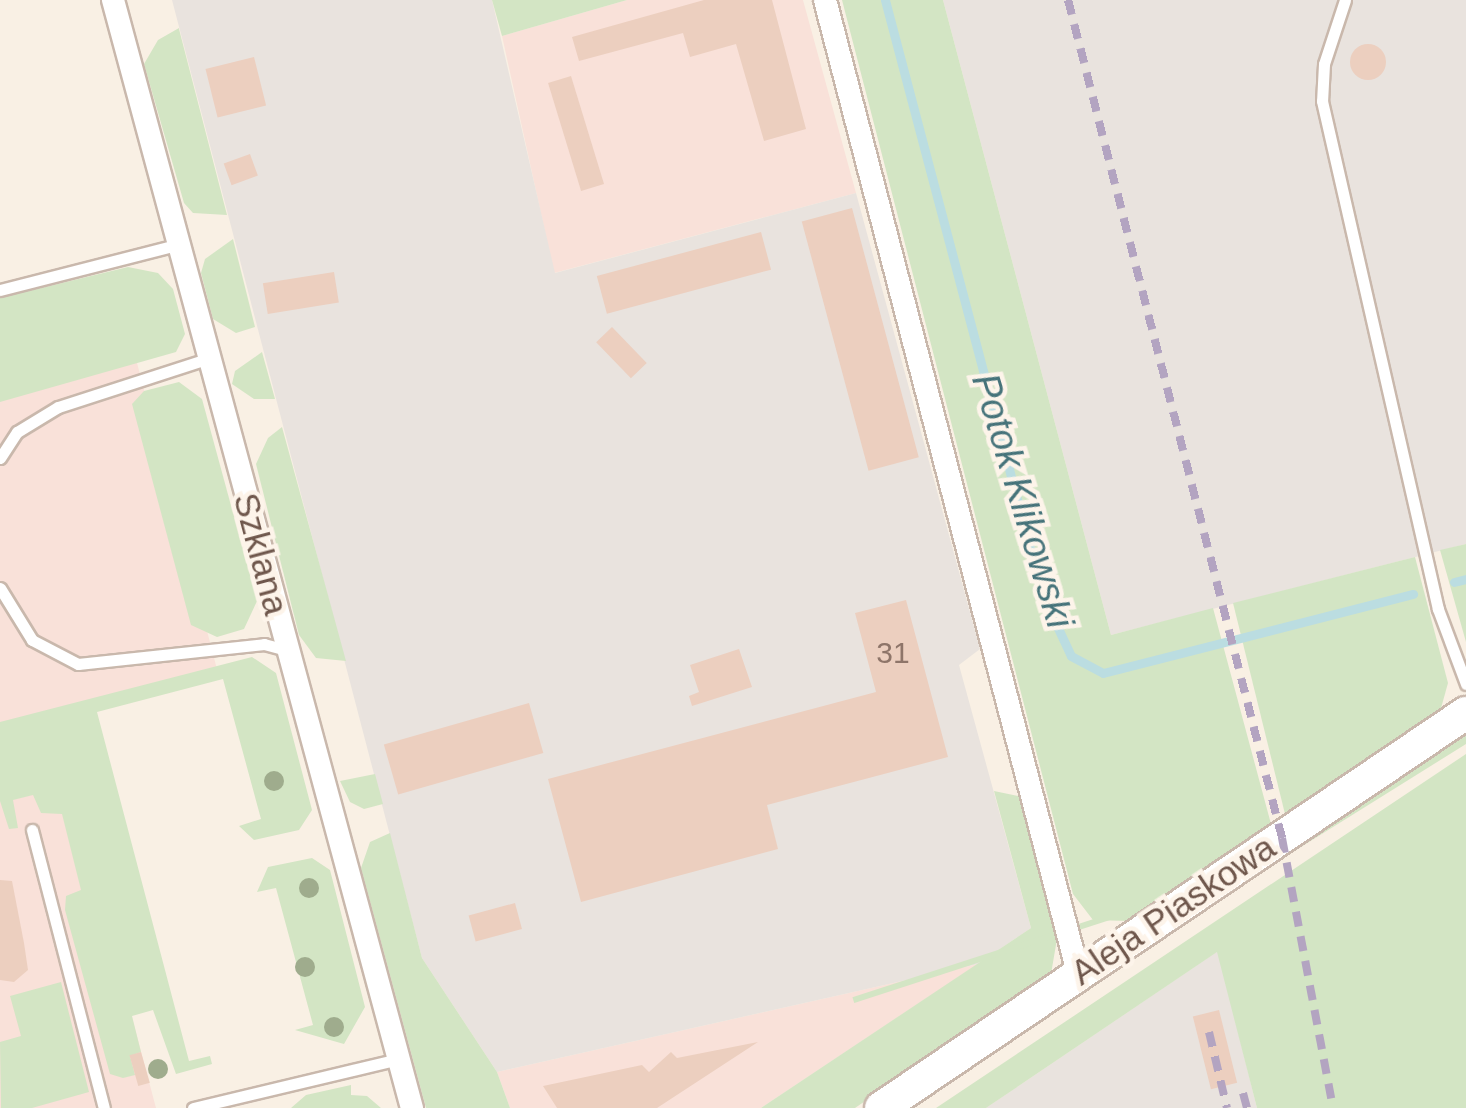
<!DOCTYPE html>
<html>
<head>
<meta charset="utf-8">
<style>
	body { margin:0 }
	#map { position:relative; width:1466px; height:1108px; overflow:hidden; background:#f9f0e4; font-family:Helvetica,sans-serif }
	div>[style] { position:absolute }
	[style*='--x'] { left:calc(var(--x)*1px); top:calc(var(--y)*1px); width:calc(var(--w)*1px); rotate:calc(var(--a)*1deg) }
	.commercial>* { inset:0; background:#f9e1d9 }
	.industrial>* { inset:0; background:#e9e3de }
	.green>* { inset:0; background:#d3e5c4; transform-origin:0 0 }
	.stream>* { height:9px; margin:-4.5px; padding:0 4.5px; transform-origin:4.5px; border-radius:4.5px; background:#bbdde1 }
	.building>* { inset:0; background:#eccfbf; transform-origin:0 0 }
	.round { border-radius:50% }
	.roads { filter:drop-shadow(2px 0 #c9b8ac) drop-shadow(-2px 0 #c9b8ac) drop-shadow(0 2px #c9b8ac) drop-shadow(0 -2px #c9b8ac) }
	.service>* { height:11px; margin:-5.5px; padding:0 5.5px; transform-origin:5.5px; border-radius:5.5px; background:#fff }
	.minor>* { height:22px; margin:-11px; padding:0 11px; transform-origin:11px; border-radius:11px; background:#fff }
	.secondary>* { height:32px; margin:-16px; padding:0 16px; transform-origin:16px; border-radius:16px; background:#fff }
	.rail>* { height:8px; margin-top:-4px; transform-origin:0; background:repeating-linear-gradient(90deg,#b3a4c1 0 15px,transparent 0 25px) }
	.trees>* { width:20px; height:20px; margin:-10px; border-radius:50%; background:#9fac8d }
	span { translate:-50% -50%; white-space:nowrap; text-align:center; line-height:1.15; -webkit-text-stroke:9px #fdf4ea; paint-order:stroke }
	.number-label { font-size:30px; color:#8e7569 }
	.number-label span { -webkit-text-stroke-width:0 }
	.street-label { font-size:35px; color:#6f574c }
	.water-label { font-size:38px; color:#46737a; font-style:italic }
</style>
</head>
<body>
<div id="map">
	<div class="commercial">
		<div style="clip-path:polygon(627px 0,803px 0,856px 193px,554px 273px,502px 36px)"></div>
		<div style="clip-path:polygon(136px 359px,218px 673px,52px 716px,156px 1108px,0 1108px,0 395px)"></div>
		<div style="clip-path:polygon(978px 964px,761px 1108px,510px 1108px,497px 1072px)"></div>
	</div>
	<div class="industrial">
		<div style="clip-path:polygon(172px 0,492px 0,555px 273px,856px 193px,980px 649px,959px 665px,1031px 928px,978px 964px,497px 1072px,422px 958px)"></div>
		<div style="clip-path:polygon(943px 0,1466px 0,1466px 544px,1111px 635px)"></div>
		<div style="clip-path:polygon(1218px 951px,1257px 1108px,986px 1108px)"></div>
	</div>
	<div class="green">
		<div style="clip-path:polygon(492px 0,627px 0,502px 36px)"></div>
		<div style="clip-path:polygon(842px 0,943px 0,1111px 635px,1213px 608px,1271px 824px,1128px 921px,1093px 920px,1073px 894px)"></div>
		<div style="clip-path:polygon(179px 28px,179px 29px,227px 215px,193px 213px,184px 203px,144px 64px,158px 40px)"></div>
		<div style="clip-path:polygon(233px 239px,255px 327px,236px 333px,213px 319px,201px 273px,205px 259px)"></div>
		<div style="clip-path:polygon(128px 267px,158px 273px,173px 289px,185px 334px,176px 352px,0 402px,0 298px)"></div>
		<div style="clip-path:polygon(262px 352px,275px 399px,254px 399px,232px 384px,235px 371px)"></div>
		<div style="clip-path:polygon(179px 382px,202px 399px,257px 601px,244px 629px,217px 637px,191px 625px,132px 404px,144px 391px)"></div>
		<div style="clip-path:polygon(282px 427px,346px 661px,316px 658px,299px 635px,256px 464px,268px 438px)"></div>
		<div style="clip-path:polygon(1466px 544px,1466px 642px,1440px 550px)"></div>
		<div style="clip-path:polygon(1415px 557px,1448px 683px,1438px 719px,1285px 814px,1233px 603px)"></div>
		<div style="clip-path:polygon(252px 657px,276px 673px,312px 810px,299px 830px,254px 840px,239px 826px,261px 819px,223px 679px,97px 712px,189px 1061px,210px 1056px,212px 1064px,176px 1074px,153px 1010px,132px 1016px,141px 1052px,130px 1056px,135px 1075px,123px 1078px,110px 1074px,65px 910px,66px 896px,81px 890px,62px 814px,41px 813px,33px 795px,13px 800px,18px 828px,9px 829px,0 801px,0 722px)"></div>
		<div style="clip-path:polygon(1466px 733px,1466px 744px,1293px 852px,1293px 846px)"></div>
		<div style="clip-path:polygon(1466px 754px,1466px 1108px,1257px 1108px,1217px 952px,986px 1108px,936px 1108px)"></div>
		<div style="clip-path:polygon(375px 774px,383px 804px,364px 809px,350px 802px,340px 781px)"></div>
		<div style="clip-path:polygon(994px 791px,1023px 797px,1058px 933px,1051px 974px,855px 1108px,761px 1108px,1031px 928px)"></div>
		<div style="clip-path:polygon(390px 833px,422px 958px,497px 1072px,510px 1108px,426px 1108px,361px 868px,370px 842px)"></div>
		<div style="clip-path:polygon(312px 858px,330px 870px,365px 1007px,344px 1044px,295px 1030px,313px 1025px,276px 888px,257px 892px,268px 867px)"></div>
		<div style="left:1269px;top:862px;width:6px;height:438px;rotate:72deg"></div>
		<div style="clip-path:polygon(61px 982px,89px 1092px,32px 1108px,1px 1108px,0 1042px,21px 1036px,10px 996px)"></div>
		<div style="clip-path:polygon(351px 1085px,351px 1095px,367px 1096px,381px 1108px,291px 1108px,306px 1095px)"></div>
	</div>
	<div class="stream">
		<div style="--x:885;--y:0;--w:614;--a:75.19"></div>
		<div style="--x:1042;--y:594;--w:68;--a:64.9"></div>
		<div style="--x:1071;--y:656;--w:36;--a:28"></div>
		<div style="--x:1103;--y:673;--w:320;--a:-14.3"></div>
		<div style="--x:1454;--y:582;--w:12;--a:-14"></div>
	</div>
	<div class="building">
		<div style="clip-path:polygon(704px 0,772px 0,806px 129px,764px 141px,736px 44px,690px 57px,683px 33px,579px 61px,572px 37px)"></div>
		<div class="round" style="left:1350px;top:44px;width:36px;height:36px"></div>
		<div style="left:254px;top:57px;width:50px;height:50px;rotate:76deg"></div>
		<div style="left:571px;top:76px;width:113px;height:24px;rotate:73deg"></div>
		<div style="left:250px;top:154px;width:23px;height:28px;rotate:70deg"></div>
		<div style="left:852px;top:208px;width:258px;height:52px;rotate:75deg"></div>
		<div style="left:761px;top:232px;width:39px;height:170px;rotate:75deg"></div>
		<div style="left:334px;top:272px;width:31px;height:72px;rotate:81deg"></div>
		<div style="left:612px;top:327px;width:50px;height:22px;rotate:46deg"></div>
		<div style="clip-path:polygon(906px 600px,948px 757px,767px 805px,778px 849px,581px 902px,548px 779px,876px 692px,855px 613px)"></div>
		<div style="clip-path:polygon(739px 649px,752px 687px,692px 706px,689px 696px,699px 692px,690px 665px)"></div>
		<div style="left:529px;top:703px;width:52px;height:151px;rotate:74deg"></div>
		<div style="clip-path:polygon(0 880px,12px 881px,24px 943px,28px 970px,14px 982px,0 980px)"></div>
		<div style="left:515px;top:903px;width:27px;height:48px;rotate:75deg"></div>
		<div style="left:1219px;top:1010px;width:75px;height:27px;rotate:76deg"></div>
		<div style="clip-path:polygon(758px 1042px,657px 1108px,557px 1108px,543px 1086px,642px 1065px,649px 1072px,671px 1052px,677px 1058px)"></div>
		<div style="left:141px;top:1052px;width:32px;height:12px;rotate:74deg"></div>
	</div>
	<div class="roads">
		<div class="service">
			<div style="--x:1345;--y:0;--w:67;--a:108.2"></div>
			<div style="--x:1324;--y:64;--w:37;--a:93"></div>
			<div style="--x:1322;--y:101;--w:521;--a:77.14"></div>
			<div style="--x:1438;--y:609;--w:80;--a:69.5"></div>
			<div style="--x:0;--y:290;--w:186;--a:-14.3"></div>
			<div style="--x:0;--y:458;--w:31;--a:-57"></div>
			<div style="--x:17;--y:432;--w:48;--a:-31.4"></div>
			<div style="--x:58;--y:407;--w:160;--a:-17.9"></div>
			<div style="--x:0;--y:588;--w:61;--a:58.4"></div>
			<div style="--x:32;--y:640;--w:52;--a:27.6"></div>
			<div style="--x:78;--y:664;--w:187;--a:-6.1"></div>
			<div style="--x:264;--y:644;--w:23;--a:15"></div>
			<div style="--x:32;--y:830;--w:287;--a:75.5"></div>
			<div style="--x:193;--y:1108;--w:212;--a:-13.4"></div>
		</div>
		<div class="minor">
			<div style="--x:113;--y:0;--w:1148;--a:74.9"></div>
			<div style="--x:825;--y:0;--w:1005;--a:75.42"></div>
		</div>
		<div class="secondary">
			<div style="--x:881;--y:1108;--w:706;--a:-34.03"></div>
		</div>
	</div>
	<div class="rail">
		<div style="--x:1068;--y:0;--w:865;--a:75.67"></div>
		<div style="--x:1282;--y:838;--w:275;--a:79.3"></div>
		<div style="--x:1209;--y:1032;--w:78;--a:76.7"></div>
		<div style="--x:1243;--y:1093;--w:16;--a:75"></div>
	</div>
	<div class="trees">
		<div style="left:274px;top:781px"></div>
		<div style="left:309px;top:888px"></div>
		<div style="left:305px;top:967px"></div>
		<div style="left:334px;top:1027px"></div>
		<div style="left:158px;top:1069px"></div>
	</div>
	<div class="number-label">
		<span style="left:893px;top:653px">31</span>
	</div>
	<div class="street-label">
		<span style="left:261px;top:554px;rotate:75deg">Szklana</span>
		<span style="left:1173px;top:910px;rotate:-34deg">Aleja Piaskowa</span>
	</div>
	<div class="water-label">
		<span style="left:1022px;top:501px;rotate:73deg">Potok Klikowski</span>
	</div>
</div>
</body>
</html>
